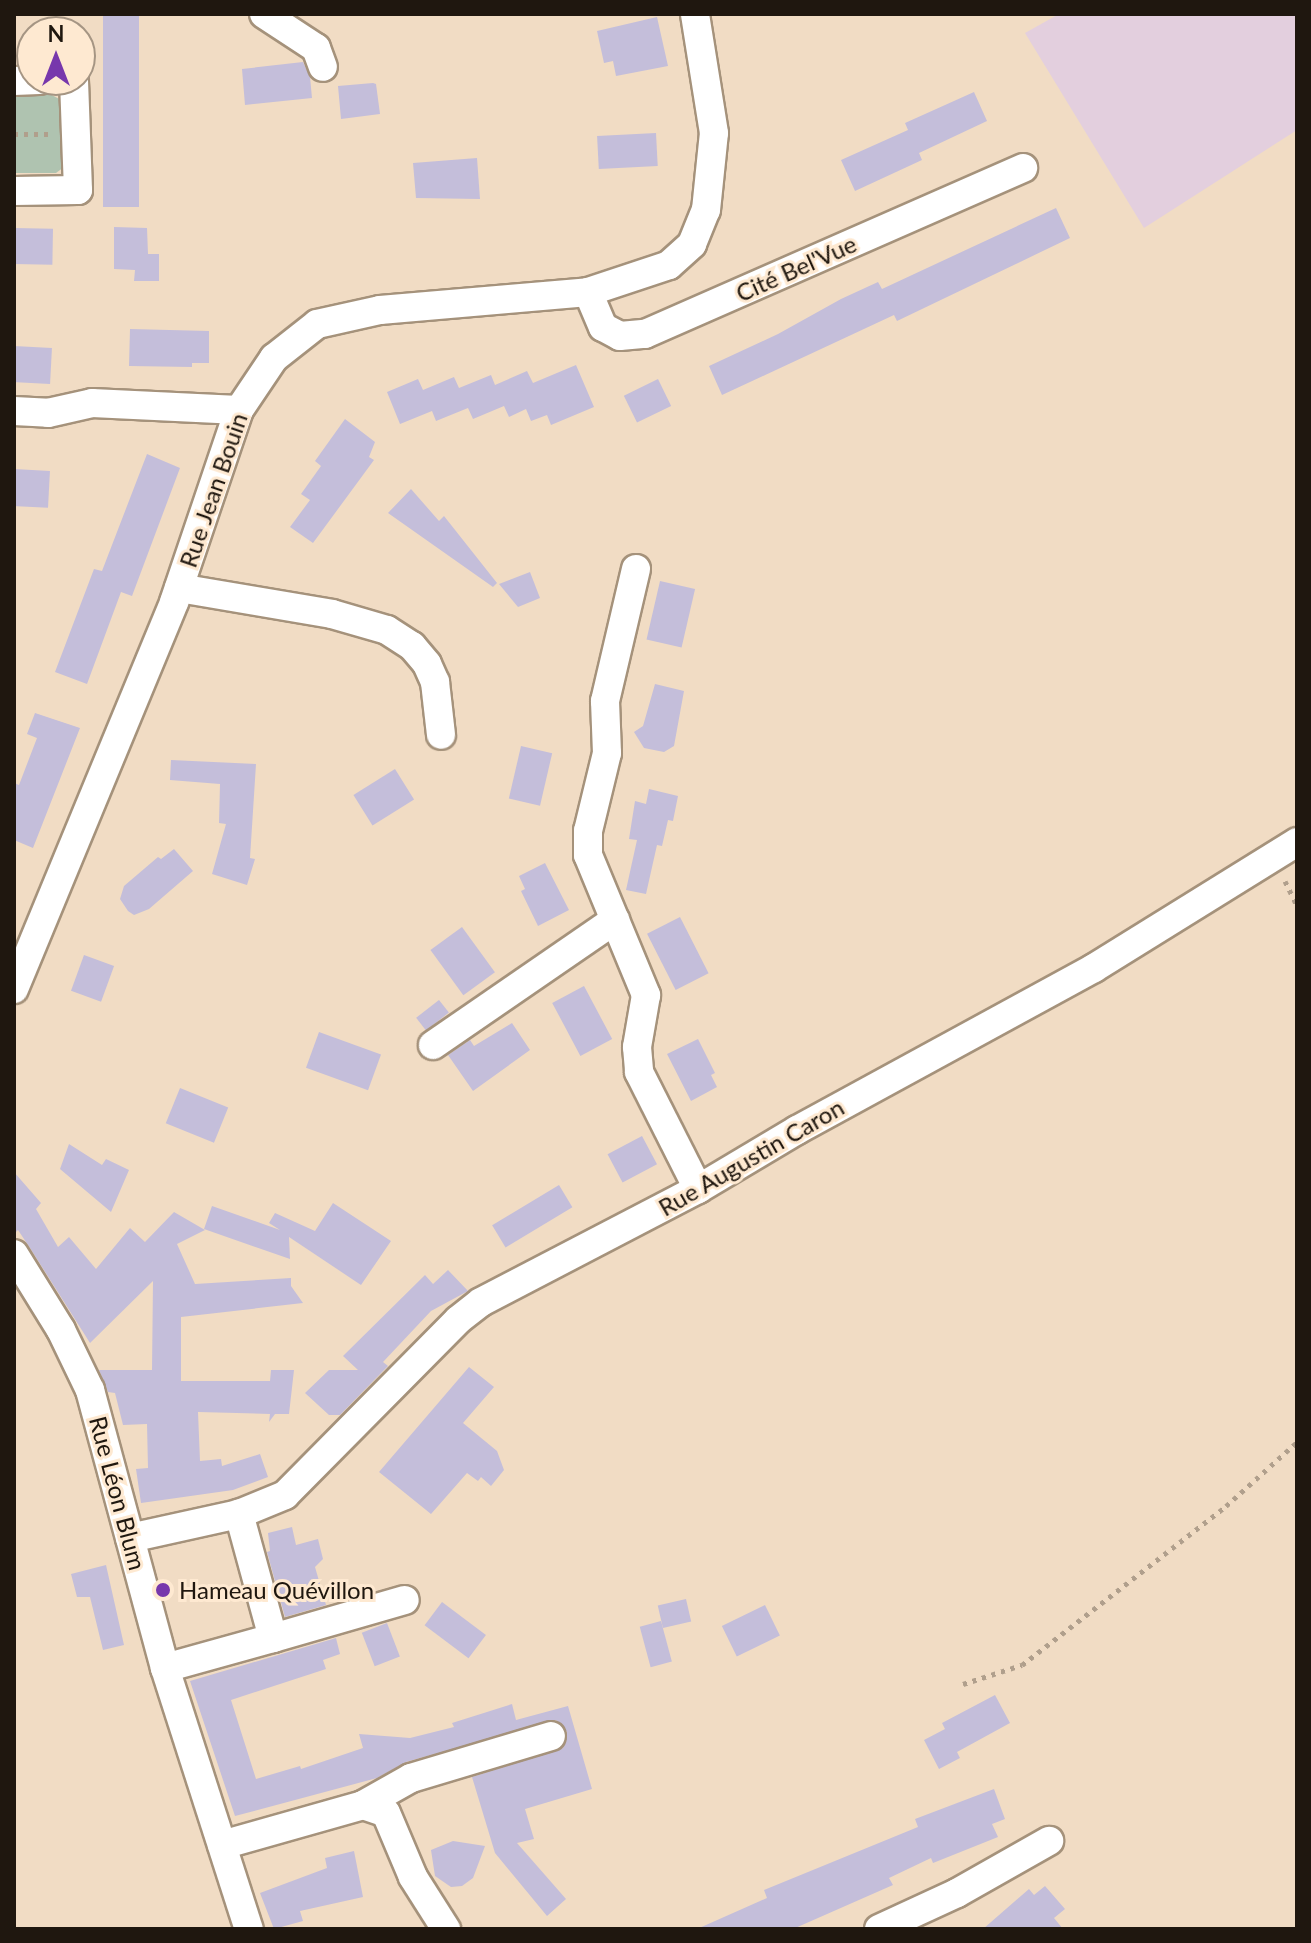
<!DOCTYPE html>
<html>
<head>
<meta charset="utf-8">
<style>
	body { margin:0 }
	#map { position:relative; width:1311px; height:1943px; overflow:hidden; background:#f1dcc4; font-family:Lato,sans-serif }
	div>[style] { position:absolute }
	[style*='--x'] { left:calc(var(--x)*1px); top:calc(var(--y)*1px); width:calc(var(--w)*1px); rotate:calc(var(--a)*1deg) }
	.industrial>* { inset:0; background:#e3cfde }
	.green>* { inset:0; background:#afc3b0 }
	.building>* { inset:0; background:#c4beda; transform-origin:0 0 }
	.path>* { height:5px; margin-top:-2.5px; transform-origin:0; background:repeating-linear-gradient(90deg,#b09f8c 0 4px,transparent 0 10px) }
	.roads { filter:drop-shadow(2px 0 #a5927b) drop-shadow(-2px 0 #a5927b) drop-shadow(0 2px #a5927b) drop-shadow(0 -2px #a5927b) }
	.minor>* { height:28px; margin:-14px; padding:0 14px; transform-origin:14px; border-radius:14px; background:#fff }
	.dots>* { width:22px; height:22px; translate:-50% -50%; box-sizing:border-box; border:4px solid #fee9d1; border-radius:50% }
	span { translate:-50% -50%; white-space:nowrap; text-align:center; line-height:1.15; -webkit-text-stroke:6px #fee9d1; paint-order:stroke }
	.street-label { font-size:24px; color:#1f170f }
	.poi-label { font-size:24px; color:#1f170f }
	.left { translate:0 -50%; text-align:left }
	.frame { position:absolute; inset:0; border:16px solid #1f170f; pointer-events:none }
	.north { position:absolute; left:16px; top:16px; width:80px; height:80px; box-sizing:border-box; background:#fee9d1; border:2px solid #a59583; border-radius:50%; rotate:0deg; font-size:22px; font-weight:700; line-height:32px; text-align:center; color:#1f170f }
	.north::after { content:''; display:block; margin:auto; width:28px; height:36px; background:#7737ac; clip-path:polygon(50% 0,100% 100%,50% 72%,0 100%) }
</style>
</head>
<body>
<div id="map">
	<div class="industrial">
		<div style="clip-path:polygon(1059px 14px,1297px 14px,1297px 130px,1144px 228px,1025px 33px)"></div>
	</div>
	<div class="green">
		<div style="clip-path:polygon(14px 94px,50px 94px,63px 101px,64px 167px,56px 173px,14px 173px)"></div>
	</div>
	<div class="building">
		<div style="left:103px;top:14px;width:36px;height:193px"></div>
		<div style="clip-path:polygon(657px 17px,668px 66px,616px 76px,613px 61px,604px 63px,597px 31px)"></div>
		<div style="clip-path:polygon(303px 62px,310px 77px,312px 98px,245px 105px,242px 69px)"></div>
		<div style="clip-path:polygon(373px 83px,376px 84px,380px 114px,341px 119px,338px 86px)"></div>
		<div style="clip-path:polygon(974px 92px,987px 121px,919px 153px,922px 160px,855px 191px,841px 160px,908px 130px,905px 123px)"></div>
		<div style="left:656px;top:133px;width:33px;height:59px;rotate:87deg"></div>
		<div style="clip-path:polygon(477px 158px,480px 199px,416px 198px,413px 163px)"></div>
		<div style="clip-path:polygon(1056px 208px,1070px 238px,897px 321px,894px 315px,722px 395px,709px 366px,778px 334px,841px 299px,878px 282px,882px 289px)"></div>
		<div style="clip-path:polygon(114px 227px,147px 228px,148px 254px,159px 254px,159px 281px,134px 281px,135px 270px,114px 269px)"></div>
		<div style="left:14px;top:228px;width:39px;height:36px;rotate:1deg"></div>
		<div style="clip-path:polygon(130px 329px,209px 331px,209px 363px,192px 363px,192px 367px,129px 366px)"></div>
		<div style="left:14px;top:346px;width:38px;height:36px;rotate:3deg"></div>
		<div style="clip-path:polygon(576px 365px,594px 407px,551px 425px,547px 415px,531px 421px,526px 409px,509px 417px,504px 406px,473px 419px,468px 408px,436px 421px,432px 411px,400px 424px,387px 392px,418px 379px,423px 390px,454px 377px,459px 388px,491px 375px,495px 385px,527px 371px,533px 383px)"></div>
		<div style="left:658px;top:379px;width:30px;height:38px;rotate:64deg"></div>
		<div style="clip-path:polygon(345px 419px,375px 442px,369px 457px,374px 460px,313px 543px,290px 527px,310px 500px,301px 494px,321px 466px,315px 461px)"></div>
		<div style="clip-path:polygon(147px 454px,180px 468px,132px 596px,121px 592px,87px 684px,55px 672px,94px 569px,102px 571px)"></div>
		<div style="left:14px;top:469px;width:36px;height:37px;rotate:3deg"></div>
		<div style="clip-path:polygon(411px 489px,439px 521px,444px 516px,497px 583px,493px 587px,388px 513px)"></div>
		<div style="clip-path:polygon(530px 572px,540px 598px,518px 607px,499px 584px)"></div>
		<div style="left:660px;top:581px;width:36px;height:60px;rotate:13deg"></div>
		<div style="clip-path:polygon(655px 684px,684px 691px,674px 746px,664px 752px,644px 748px,634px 732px,643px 726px)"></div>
		<div style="clip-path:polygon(35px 713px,80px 728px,33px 848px,14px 840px,14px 783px,19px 785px,37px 738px,27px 734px)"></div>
		<div style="left:521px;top:746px;width:32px;height:54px;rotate:13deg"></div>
		<div style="clip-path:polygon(171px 760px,256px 764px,250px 858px,255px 859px,247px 885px,212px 874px,226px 824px,219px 823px,220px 784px,170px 780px)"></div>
		<div style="left:395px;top:769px;width:36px;height:49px;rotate:58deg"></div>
		<div style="clip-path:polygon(649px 789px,678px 796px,673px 821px,668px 820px,662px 846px,657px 845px,646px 894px,626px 890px,637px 840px,629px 839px,635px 801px,646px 804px)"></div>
		<div style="clip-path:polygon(174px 849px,193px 871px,149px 909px,134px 915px,128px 911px,120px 899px,124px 886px,158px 857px,161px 859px)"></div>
		<div style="clip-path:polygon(545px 863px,569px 910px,538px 926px,521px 891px,525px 889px,519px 876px)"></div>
		<div style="left:680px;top:917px;width:63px;height:37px;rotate:63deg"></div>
		<div style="left:462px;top:927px;width:56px;height:39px;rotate:54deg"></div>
		<div style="left:84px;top:955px;width:32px;height:38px;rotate:20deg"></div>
		<div style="left:584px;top:986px;width:60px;height:36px;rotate:62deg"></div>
		<div style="left:439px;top:1000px;width:16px;height:29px;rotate:52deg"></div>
		<div style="clip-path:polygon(512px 1023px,530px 1050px,473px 1091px,448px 1055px,470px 1040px,474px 1046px)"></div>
		<div style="left:319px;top:1032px;width:66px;height:38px;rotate:20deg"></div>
		<div style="clip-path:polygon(698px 1039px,715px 1073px,711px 1075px,717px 1087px,691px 1101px,667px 1054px)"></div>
		<div style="left:180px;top:1088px;width:52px;height:38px;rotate:22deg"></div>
		<div style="left:642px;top:1136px;width:32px;height:39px;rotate:62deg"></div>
		<div style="clip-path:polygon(69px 1144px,102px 1165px,106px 1159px,129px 1170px,111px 1212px,60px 1169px)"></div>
		<div style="clip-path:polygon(14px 1172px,41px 1203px,36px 1209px,58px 1247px,69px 1237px,96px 1269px,130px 1228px,145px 1242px,174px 1212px,205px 1230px,177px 1244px,195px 1284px,291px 1278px,291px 1286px,303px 1303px,181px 1317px,181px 1381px,270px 1381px,271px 1370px,294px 1370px,289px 1414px,275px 1414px,269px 1422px,270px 1414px,198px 1412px,200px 1461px,221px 1459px,222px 1466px,260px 1454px,268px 1477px,233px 1490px,141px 1503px,136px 1469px,148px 1468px,147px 1424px,123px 1425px,115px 1393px,108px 1392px,99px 1370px,152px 1370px,153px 1281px,90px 1343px,30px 1248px,18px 1230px,14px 1234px)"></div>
		<div style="left:559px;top:1185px;width:26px;height:78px;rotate:59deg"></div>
		<div style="clip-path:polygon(333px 1203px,391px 1241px,361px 1285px,289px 1237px,290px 1259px,204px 1229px,212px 1206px,280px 1230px,269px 1223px,275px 1213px,315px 1231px)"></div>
		<div style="clip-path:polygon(448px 1270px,468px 1291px,431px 1311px,383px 1362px,388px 1366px,340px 1415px,329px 1415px,305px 1393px,329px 1370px,358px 1370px,343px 1356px,425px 1275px,433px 1284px)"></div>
		<div style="clip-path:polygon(469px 1367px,494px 1387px,463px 1423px,497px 1451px,504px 1470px,491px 1486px,481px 1477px,478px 1481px,467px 1473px,431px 1514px,379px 1472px)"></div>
		<div style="clip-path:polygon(292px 1527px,296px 1545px,318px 1539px,323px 1559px,315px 1567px,326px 1605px,285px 1617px,267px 1552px,270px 1551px,268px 1533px)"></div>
		<div style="clip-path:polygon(106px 1565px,124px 1645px,103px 1650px,90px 1597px,77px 1597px,71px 1574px)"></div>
		<div style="left:686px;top:1599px;width:23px;height:29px;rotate:77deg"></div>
		<div style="left:442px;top:1602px;width:55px;height:29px;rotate:37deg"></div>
		<div style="left:765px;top:1605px;width:34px;height:48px;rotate:64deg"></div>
		<div style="left:661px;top:1621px;width:42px;height:22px;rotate:75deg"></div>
		<div style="left:387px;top:1623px;width:36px;height:27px;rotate:69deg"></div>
		<div style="clip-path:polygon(336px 1638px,340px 1654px,323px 1660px,326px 1669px,231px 1700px,256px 1779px,300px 1766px,301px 1769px,363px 1748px,359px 1734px,410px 1738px,454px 1727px,452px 1723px,512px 1704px,516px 1720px,568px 1706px,592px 1789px,525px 1809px,534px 1839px,517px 1843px,566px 1899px,547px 1916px,495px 1853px,472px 1777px,563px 1748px,567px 1732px,556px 1720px,406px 1762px,377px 1778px,235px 1816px,190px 1681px)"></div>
		<div style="clip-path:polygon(995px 1695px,1010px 1723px,957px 1752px,960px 1758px,939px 1769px,924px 1740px,945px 1729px,942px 1723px)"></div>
		<div style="clip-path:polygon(994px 1789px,1005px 1819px,992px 1824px,998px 1837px,933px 1863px,931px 1858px,889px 1878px,893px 1885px,793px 1929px,697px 1929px,767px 1898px,764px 1890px,918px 1827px,915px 1819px)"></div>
		<div style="clip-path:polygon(453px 1841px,485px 1846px,473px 1878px,462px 1886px,451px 1887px,435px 1876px,431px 1850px)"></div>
		<div style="clip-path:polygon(354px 1851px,363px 1897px,300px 1911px,303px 1921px,274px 1929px,260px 1893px,327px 1868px,325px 1858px)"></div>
		<div style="clip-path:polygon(1045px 1886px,1065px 1909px,1054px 1918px,1063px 1929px,983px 1929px,1029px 1889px,1034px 1895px)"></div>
	</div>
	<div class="path">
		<div style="--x:14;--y:134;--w:35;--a:0"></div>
		<div style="--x:1285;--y:881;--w:28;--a:64"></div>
		<div style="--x:963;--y:1684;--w:62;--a:-17.9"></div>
		<div style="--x:1022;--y:1665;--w:259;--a:-37.9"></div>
		<div style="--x:1226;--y:1506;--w:96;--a:-42"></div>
	</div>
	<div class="roads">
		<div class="minor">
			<div style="--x:264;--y:14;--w:62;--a:33.2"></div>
			<div style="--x:316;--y:48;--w:20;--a:70"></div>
			<div style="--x:14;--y:81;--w:25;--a:-2"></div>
			<div style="--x:14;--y:191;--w:64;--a:-0.9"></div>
			<div style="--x:78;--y:190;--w:110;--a:-92.1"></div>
			<div style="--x:588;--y:292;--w:38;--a:67"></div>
			<div style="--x:603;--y:327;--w:19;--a:28"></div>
			<div style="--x:620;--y:336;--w:25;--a:-5"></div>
			<div style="--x:645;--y:334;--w:413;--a:-23.7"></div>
			<div style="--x:14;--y:411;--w:34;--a:3"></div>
			<div style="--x:48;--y:413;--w:45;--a:-12.8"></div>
			<div style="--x:92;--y:403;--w:147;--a:2.7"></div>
			<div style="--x:636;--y:569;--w:136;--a:103.2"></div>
			<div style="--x:605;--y:701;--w:52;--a:87.8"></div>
			<div style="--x:607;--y:753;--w:80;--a:103.7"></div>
			<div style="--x:588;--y:831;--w:24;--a:90"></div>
			<div style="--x:588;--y:855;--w:152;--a:67.5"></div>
			<div style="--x:646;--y:995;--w:53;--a:99.8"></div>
			<div style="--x:637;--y:1047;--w:25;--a:85"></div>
			<div style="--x:639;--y:1072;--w:131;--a:63.2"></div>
			<div style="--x:179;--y:588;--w:155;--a:9.6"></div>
			<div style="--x:332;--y:614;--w:57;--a:16.2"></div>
			<div style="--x:387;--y:630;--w:30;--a:33"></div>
			<div style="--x:412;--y:646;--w:23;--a:50"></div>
			<div style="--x:427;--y:664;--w:20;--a:66"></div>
			<div style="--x:435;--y:682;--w:53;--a:83.5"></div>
			<div style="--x:14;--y:989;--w:419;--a:-67.5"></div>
			<div style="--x:174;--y:602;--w:203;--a:-71.3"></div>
			<div style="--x:239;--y:410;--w:63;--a:-56.1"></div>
			<div style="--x:274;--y:358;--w:55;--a:-38.3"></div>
			<div style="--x:317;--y:324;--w:65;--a:-12.5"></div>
			<div style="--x:380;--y:310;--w:209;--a:-4.9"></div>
			<div style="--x:588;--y:292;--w:85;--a:-18.4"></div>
			<div style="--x:669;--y:265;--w:31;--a:-42"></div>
			<div style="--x:692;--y:244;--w:37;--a:-68"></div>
			<div style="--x:706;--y:210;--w:77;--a:-84.1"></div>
			<div style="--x:714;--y:133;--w:121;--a:-99.1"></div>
			<div style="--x:433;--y:1045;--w:221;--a:-34.5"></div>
			<div style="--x:14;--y:1254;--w:89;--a:58.3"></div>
			<div style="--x:61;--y:1330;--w:67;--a:64.2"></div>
			<div style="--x:90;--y:1390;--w:288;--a:74.9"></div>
			<div style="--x:165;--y:1668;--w:274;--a:72.2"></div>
			<div style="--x:130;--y:1538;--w:112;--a:-12.4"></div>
			<div style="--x:239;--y:1514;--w:50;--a:-22.4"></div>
			<div style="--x:285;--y:1495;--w:246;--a:-45.3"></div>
			<div style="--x:458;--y:1320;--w:29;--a:-38"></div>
			<div style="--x:481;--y:1302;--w:245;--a:-27.5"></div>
			<div style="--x:698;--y:1189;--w:115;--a:-30.8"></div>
			<div style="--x:797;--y:1130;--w:338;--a:-28.6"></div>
			<div style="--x:1094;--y:968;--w:239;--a:-31.8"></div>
			<div style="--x:273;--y:1638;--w:137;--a:-16.1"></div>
			<div style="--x:165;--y:1668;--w:112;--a:-15.5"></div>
			<div style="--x:273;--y:1638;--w:129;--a:-105.3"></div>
			<div style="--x:363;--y:1805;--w:55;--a:-29.4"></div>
			<div style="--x:411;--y:1778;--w:146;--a:-16.7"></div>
			<div style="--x:222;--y:1845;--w:147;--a:-15.8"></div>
			<div style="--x:363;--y:1805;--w:24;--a:19"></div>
			<div style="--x:386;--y:1813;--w:69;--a:67.1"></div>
			<div style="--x:413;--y:1877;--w:62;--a:57.6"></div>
			<div style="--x:879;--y:1929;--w:86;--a:-24.8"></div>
			<div style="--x:957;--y:1893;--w:106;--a:-29.5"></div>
		</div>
	</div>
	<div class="dots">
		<div style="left:163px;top:1590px;background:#7737ac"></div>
	</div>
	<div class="street-label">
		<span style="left:796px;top:268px;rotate:-24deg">Cité Bel'Vue</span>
		<span style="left:213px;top:490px;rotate:-71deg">Rue Jean Bouin</span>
		<span style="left:751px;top:1157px;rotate:-30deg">Rue Augustin Caron</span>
		<span style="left:118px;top:1493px;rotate:75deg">Rue Léon Blum</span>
	</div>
	<div class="poi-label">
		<span class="left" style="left:179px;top:1590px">Hameau Quévillon</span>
	</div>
	<div class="frame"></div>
	<div class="north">N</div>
</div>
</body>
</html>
